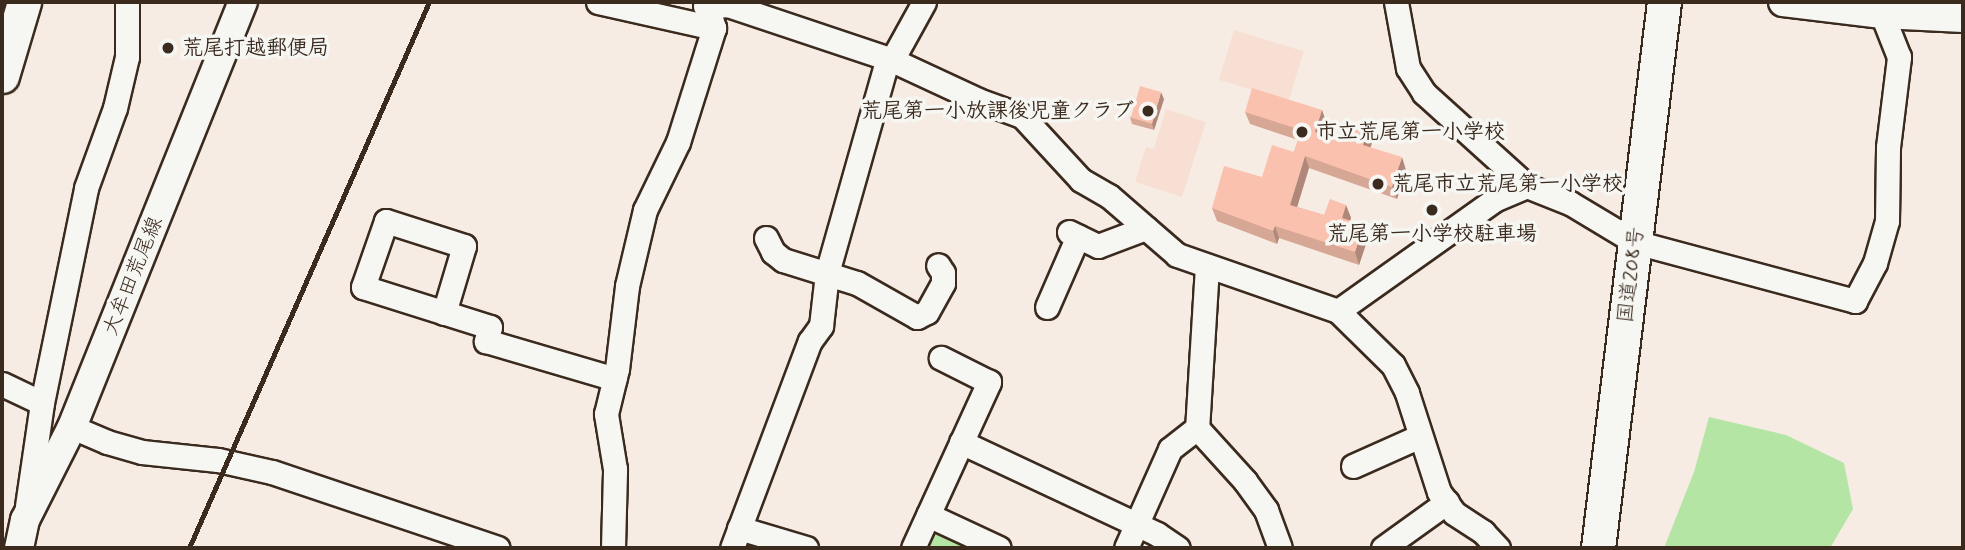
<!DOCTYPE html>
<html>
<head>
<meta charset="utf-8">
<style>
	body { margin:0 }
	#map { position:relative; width:1965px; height:550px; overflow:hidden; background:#f7ece4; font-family:Mynerve,"Klee One",sans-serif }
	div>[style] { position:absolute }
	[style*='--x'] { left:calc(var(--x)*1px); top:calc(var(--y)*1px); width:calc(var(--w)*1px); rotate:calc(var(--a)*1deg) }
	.built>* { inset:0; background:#f8dfd4; transform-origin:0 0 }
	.green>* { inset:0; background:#b4e5a5 }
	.roads { filter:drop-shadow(2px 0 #3b2a1e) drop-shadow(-2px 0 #3b2a1e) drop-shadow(0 2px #3b2a1e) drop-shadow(0 -2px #3b2a1e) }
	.minor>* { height:23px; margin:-11.5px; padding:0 11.5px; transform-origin:11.5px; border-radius:11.5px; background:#f6f6f2 }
	.major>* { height:28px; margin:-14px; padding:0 14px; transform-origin:14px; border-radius:14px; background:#f6f6f2 }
	.highway>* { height:33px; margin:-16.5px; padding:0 16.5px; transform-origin:16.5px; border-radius:16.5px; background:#f6f6f2 }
	.rail>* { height:4.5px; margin:-2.25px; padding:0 2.25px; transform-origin:2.25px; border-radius:2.25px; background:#3b2a1e }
	.wall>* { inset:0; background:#d7a796 }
	.shaded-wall>* { inset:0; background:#af887a }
	.building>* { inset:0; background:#fac2ae; transform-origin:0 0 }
	.dots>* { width:19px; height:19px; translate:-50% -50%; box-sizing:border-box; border:4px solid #f6f6f2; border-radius:50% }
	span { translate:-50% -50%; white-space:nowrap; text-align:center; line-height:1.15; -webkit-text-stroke:7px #f6f6f2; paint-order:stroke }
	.poi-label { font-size:21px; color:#3b2a1e; font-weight:700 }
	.left { translate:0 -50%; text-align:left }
	.right { translate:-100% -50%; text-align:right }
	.street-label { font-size:21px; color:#3b2a1e }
	.frame { position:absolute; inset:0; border:4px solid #3b2a1e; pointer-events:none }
</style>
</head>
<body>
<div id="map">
	<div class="built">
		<div style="left:1234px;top:30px;width:73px;height:52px;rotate:17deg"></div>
		<div style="clip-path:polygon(1166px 109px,1206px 122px,1182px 197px,1135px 182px,1146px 147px,1154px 149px)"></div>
	</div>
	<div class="green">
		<div style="clip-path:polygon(1709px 417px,1786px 435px,1844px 463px,1853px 509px,1830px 548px,1664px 548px,1694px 472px)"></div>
		<div style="clip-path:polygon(930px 527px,979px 548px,921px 548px)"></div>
	</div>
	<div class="roads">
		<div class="minor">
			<div style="--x:598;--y:2;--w:119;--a:12.6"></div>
			<div style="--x:1396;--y:2;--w:67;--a:79.7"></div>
			<div style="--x:1408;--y:68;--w:30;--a:57"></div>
			<div style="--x:1424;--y:93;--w:139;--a:42.1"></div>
			<div style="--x:705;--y:6;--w:23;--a:-2"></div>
			<div style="--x:728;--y:5;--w:173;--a:18.5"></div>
			<div style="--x:892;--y:60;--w:95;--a:24.9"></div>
			<div style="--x:978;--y:100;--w:47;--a:20"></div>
			<div style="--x:1022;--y:116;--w:87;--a:47.3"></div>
			<div style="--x:1081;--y:180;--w:32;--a:30"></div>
			<div style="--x:1109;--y:196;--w:90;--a:40.9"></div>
			<div style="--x:1177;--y:255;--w:170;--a:19.2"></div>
			<div style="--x:1338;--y:311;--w:77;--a:44.5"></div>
			<div style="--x:1393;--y:365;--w:31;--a:63"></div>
			<div style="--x:1407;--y:393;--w:104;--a:72.1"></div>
			<div style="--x:1439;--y:492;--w:26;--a:54"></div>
			<div style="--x:1454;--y:513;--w:35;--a:33"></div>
			<div style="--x:1483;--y:532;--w:22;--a:47"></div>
			<div style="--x:892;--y:60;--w:66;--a:-61.1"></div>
			<div style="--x:1069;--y:232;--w:32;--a:26"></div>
			<div style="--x:1098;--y:246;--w:51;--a:-20.6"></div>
			<div style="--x:766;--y:238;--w:16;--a:63"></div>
			<div style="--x:773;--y:252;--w:13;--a:39"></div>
			<div style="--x:783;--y:260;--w:77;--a:17.3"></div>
			<div style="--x:857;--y:283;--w:69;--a:29.5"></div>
			<div style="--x:917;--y:317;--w:11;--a:-27"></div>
			<div style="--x:927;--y:312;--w:33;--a:-61"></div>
			<div style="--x:943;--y:283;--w:10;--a:-90"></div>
			<div style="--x:943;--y:273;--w:9;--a:-122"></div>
			<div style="--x:1207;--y:266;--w:162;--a:93.5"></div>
			<div style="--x:1197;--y:428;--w:72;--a:47.8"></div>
			<div style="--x:1245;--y:481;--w:36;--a:54"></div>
			<div style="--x:1266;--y:510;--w:40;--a:69.8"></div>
			<div style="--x:1047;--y:307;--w:77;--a:-66.4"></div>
			<div style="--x:1338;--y:311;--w:191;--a:-35.4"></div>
			<div style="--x:1494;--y:200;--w:36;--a:-23"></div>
			<div style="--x:1527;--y:186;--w:46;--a:21.6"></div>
			<div style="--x:1570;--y:203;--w:76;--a:31"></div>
			<div style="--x:1635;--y:242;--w:228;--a:15"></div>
			<div style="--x:1855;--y:301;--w:43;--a:-62.2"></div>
			<div style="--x:1875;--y:263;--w:44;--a:-74.1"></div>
			<div style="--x:1887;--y:221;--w:74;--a:-89.2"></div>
			<div style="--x:1888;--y:147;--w:91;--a:-83"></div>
			<div style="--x:1899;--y:57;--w:46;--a:-111.6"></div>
			<div style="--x:1882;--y:14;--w:16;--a:-35"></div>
			<div style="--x:444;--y:313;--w:70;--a:-73.4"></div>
			<div style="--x:464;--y:246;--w:82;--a:-162.2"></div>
			<div style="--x:386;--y:221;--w:70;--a:109.2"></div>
			<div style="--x:363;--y:287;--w:133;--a:17.5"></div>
			<div style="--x:490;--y:327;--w:15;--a:106"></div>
			<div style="--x:486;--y:341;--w:134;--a:16.4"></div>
			<div style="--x:2;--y:384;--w:44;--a:25.4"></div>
			<div style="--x:72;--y:427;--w:38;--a:23"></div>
			<div style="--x:107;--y:442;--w:36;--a:16"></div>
			<div style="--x:142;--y:452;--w:76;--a:6"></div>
			<div style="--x:218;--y:460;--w:55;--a:12.5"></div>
			<div style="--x:272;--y:472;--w:238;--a:18.6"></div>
			<div style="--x:961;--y:442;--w:217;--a:25.1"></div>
			<div style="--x:1157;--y:534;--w:25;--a:34"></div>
			<div style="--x:1353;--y:466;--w:73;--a:-24.1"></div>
			<div style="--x:27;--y:506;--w:104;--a:-81.7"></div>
			<div style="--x:42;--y:403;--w:219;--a:-78.4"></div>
			<div style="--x:86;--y:188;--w:85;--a:-70.1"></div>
			<div style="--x:115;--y:108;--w:52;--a:-76.8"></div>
			<div style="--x:127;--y:57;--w:55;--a:-90"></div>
			<div style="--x:928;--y:515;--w:78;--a:24.9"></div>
			<div style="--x:739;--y:528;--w:70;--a:16.6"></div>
			<div style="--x:613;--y:548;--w:79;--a:-88.5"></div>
			<div style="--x:615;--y:469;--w:56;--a:-99.3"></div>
			<div style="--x:606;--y:414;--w:46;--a:-76.3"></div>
			<div style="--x:617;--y:369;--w:84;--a:-83.1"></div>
			<div style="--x:627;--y:286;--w:78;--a:-76.7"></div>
			<div style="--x:645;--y:210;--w:76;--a:-64.1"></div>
			<div style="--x:678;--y:142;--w:120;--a:-72.5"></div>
			<div style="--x:714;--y:28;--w:27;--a:-107"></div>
			<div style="--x:732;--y:548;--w:221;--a:-69.4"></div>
			<div style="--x:810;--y:341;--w:19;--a:-54"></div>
			<div style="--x:821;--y:326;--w:53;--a:-83.5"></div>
			<div style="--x:827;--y:273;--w:223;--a:-74.2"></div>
			<div style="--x:913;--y:548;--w:183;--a:-65.4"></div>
			<div style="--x:989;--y:382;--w:54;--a:-153.4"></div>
			<div style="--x:1126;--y:548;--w:108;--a:-66"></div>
			<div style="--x:1170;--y:449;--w:34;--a:-38"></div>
			<div style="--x:1383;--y:548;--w:79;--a:-35.7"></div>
		</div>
		<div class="major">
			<div style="--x:1783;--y:2;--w:100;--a:6.9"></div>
			<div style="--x:1882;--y:14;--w:81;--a:2.8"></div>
			<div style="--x:19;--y:548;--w:29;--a:-78"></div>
			<div style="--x:25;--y:520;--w:104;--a:-63.2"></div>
			<div style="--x:72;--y:427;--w:458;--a:-68.1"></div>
		</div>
		<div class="highway">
			<div style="--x:2;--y:76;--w:77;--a:-73.4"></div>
			<div style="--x:1598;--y:548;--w:550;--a:-83.11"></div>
		</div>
	</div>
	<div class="rail">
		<div style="--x:189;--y:548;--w:596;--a:-66.27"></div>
	</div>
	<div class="wall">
		<div style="clip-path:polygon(1164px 99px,1154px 130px,1132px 124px,1130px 117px)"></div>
		<div style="clip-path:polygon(1322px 110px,1326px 122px,1323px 134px,1346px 140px,1367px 130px,1372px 143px,1370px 147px,1406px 170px,1397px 199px,1309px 168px,1297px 207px,1324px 215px,1346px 205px,1351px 218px,1350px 221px,1364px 225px,1368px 238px,1359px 265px,1279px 238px,1277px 244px,1217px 221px,1212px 208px,1262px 177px,1294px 152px,1298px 140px,1250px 124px,1245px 112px)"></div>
	</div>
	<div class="shaded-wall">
		<div style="clip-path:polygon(1161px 92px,1164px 99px,1154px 130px,1152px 124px)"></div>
		<div style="clip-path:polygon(1322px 110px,1326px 122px,1319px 144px,1315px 132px)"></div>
		<div style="clip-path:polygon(1367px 130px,1372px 143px,1367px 157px,1363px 145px)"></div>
		<div style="clip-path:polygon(1305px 156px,1309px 168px,1294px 217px,1290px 205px)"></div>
		<div style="clip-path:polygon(1402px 157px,1406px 170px,1397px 199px,1392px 187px)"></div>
		<div style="clip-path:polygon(1346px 205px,1351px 218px,1346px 230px,1342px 218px)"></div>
		<div style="clip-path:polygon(1364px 225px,1368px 238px,1359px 265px,1355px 252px)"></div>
		<div style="clip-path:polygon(1275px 226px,1279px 238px,1277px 244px,1273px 231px)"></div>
	</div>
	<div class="building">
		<div style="left:1140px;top:86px;width:22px;height:33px;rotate:16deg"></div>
		<div style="clip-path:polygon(1252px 88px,1322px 110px,1315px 132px,1346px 140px,1351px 125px,1367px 130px,1363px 145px,1402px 157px,1392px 187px,1305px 156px,1290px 205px,1324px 215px,1330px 199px,1346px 205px,1342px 218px,1364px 225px,1355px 252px,1275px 226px,1273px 231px,1212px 208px,1224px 166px,1262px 177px,1272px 145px,1294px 152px,1301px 130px,1245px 112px)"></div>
	</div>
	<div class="dots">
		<div style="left:168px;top:48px;background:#3b2a1e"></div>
		<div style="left:1148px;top:111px;background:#3b2a1e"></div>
		<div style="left:1302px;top:132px;background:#3b2a1e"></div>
		<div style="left:1378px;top:184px;background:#3b2a1e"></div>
		<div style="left:1432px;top:210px;background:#3b2a1e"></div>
	</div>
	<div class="poi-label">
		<span class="left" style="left:182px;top:48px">荒尾打越郵便局</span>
		<span class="right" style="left:1134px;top:111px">荒尾第一小放課後児童クラブ</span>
		<span class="left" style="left:1316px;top:132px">市立荒尾第一小学校</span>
		<span class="left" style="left:1392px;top:184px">荒尾市立荒尾第一小学校</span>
		<span style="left:1432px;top:234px">荒尾第一小学校駐車場</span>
	</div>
	<div class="street-label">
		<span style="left:1631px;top:275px;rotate:-83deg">国道208号</span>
		<span style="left:133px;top:276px;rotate:-68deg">大牟田荒尾線</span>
	</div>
	<div class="frame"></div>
</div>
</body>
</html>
